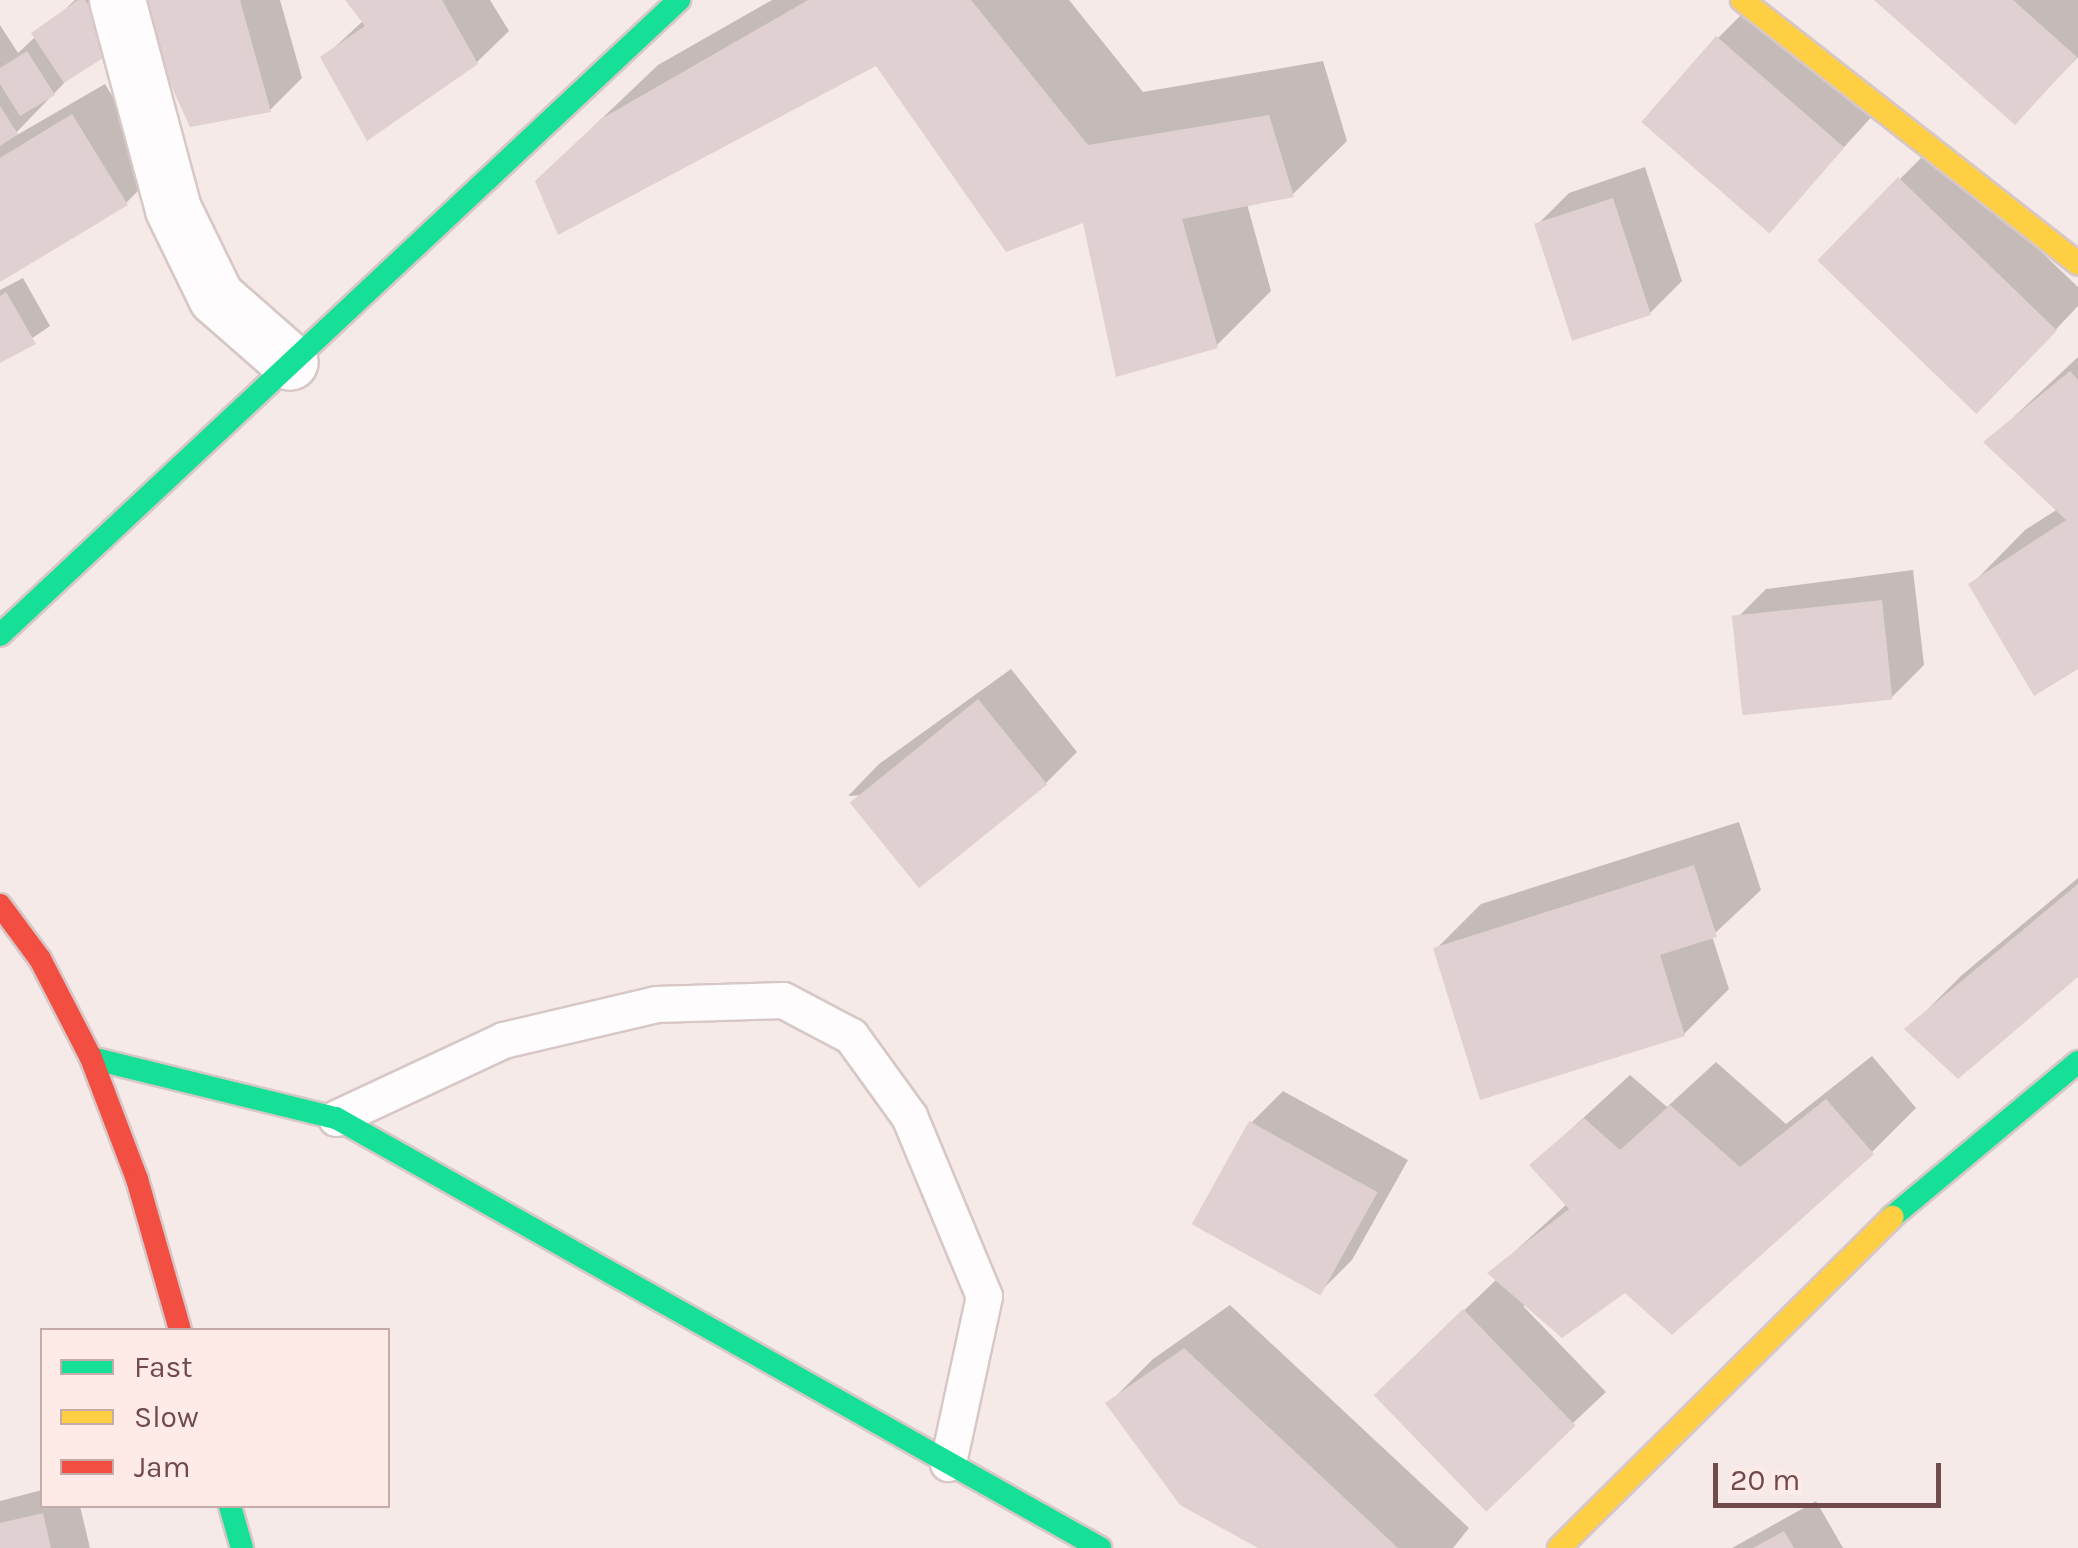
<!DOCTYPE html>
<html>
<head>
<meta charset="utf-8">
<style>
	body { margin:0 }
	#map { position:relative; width:2078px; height:1548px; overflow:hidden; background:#f5eae8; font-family:Karla,sans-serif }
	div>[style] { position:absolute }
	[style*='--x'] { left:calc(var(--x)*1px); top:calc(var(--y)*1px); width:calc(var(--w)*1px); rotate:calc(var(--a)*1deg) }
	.shadow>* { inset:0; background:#0003 }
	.building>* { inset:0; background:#e1d0d1; transform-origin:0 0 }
	.roads { filter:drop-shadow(2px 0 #d7c7c7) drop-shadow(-2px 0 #d7c7c7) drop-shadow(0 2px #d7c7c7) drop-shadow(0 -2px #d7c7c7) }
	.lane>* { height:35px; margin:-17.5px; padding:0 17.5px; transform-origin:17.5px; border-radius:17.5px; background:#fefcfc }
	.street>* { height:55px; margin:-27.5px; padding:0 27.5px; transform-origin:27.5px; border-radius:27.5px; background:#fefcfc }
	.fast>* { height:22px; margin:-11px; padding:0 11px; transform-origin:11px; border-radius:11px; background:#16e098 }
	.slow>* { height:22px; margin:-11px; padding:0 11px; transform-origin:11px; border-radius:11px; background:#ffcf43 }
	.jam>* { height:22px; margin:-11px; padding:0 11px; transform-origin:11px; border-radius:11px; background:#f24e42 }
	span { translate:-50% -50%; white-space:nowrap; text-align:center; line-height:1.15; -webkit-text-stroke:10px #feebe7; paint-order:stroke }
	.legend { position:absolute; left:40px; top:1328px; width:350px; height:180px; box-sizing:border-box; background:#feebe7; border:2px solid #c6aba9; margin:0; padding:12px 18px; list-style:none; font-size:30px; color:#714a4c }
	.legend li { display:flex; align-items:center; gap:20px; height:50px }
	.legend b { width:50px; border:2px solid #c6aba9 }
	.scale { position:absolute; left:1713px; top:1463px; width:228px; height:45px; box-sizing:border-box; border:5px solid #714a4c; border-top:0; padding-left:12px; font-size:30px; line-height:35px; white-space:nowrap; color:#714a4c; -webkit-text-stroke:8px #feebe7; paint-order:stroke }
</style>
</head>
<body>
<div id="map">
	<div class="shadow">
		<div style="clip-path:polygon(75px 0,111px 0,70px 77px,10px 139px,105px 84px,158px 171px,126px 203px,0 279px,0 25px,18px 53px)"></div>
		<div style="clip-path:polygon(135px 0,280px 0,302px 78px,270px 110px)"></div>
		<div style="clip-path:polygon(348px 0,490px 0,509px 31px,477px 62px,323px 58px,364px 20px)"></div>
		<div style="clip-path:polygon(772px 0,1069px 0,1143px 92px,1323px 61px,1347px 141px,1292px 195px,1247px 204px,1271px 291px,1216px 346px,1085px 220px,877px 63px,593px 127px,658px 65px)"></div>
		<div style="clip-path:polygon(1877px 0,2078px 0,2078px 57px,2015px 122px)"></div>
		<div style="clip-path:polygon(1750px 6px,1875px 113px,1770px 229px,1718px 38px)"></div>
		<div style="clip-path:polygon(1932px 147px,2078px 287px,2078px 306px,2009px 379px,1900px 179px)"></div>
		<div style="clip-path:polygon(1645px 167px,1682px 281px,1650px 313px,1537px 225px,1569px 193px)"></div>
		<div style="clip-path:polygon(23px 278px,50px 326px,0 360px,0 290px)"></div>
		<div style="clip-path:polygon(2078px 357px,2078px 666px,1971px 585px,2025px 530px,2058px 509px,1987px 442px)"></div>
		<div style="clip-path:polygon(1913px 570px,1924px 665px,1892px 697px,1734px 621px,1766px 589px)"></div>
		<div style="clip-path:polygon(1011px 669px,1077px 752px,1045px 784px,848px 796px,879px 764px)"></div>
		<div style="clip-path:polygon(1739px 822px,1761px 890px,1712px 936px,1729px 989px,1684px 1034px,1436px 949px,1481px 904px)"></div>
		<div style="clip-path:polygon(2078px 878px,2078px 973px,1908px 1029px,1962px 975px)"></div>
		<div style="clip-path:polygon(1872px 1056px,1916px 1108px,1872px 1152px,1625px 1290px,1523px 1306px,1606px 1392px,1492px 1499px,1409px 1363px,1497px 1279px,1491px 1273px,1568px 1203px,1532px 1165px,1630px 1075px,1667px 1107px,1716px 1062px,1786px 1124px)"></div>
		<div style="clip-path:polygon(1283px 1091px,1408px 1160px,1352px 1260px,1320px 1292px,1251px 1123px)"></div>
		<div style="clip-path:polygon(1230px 1305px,1469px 1528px,1453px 1548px,1263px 1548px,1108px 1404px,1153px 1359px)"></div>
		<div style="clip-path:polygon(42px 1490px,42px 1506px,80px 1506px,90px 1548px,0 1548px,0 1501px)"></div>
		<div style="clip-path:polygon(1816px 1501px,1843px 1548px,1732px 1548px)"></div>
	</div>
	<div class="building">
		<div style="clip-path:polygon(78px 0,85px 0,117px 49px,64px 83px,31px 33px)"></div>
		<div style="clip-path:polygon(132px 0,240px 0,271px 112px,190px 127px)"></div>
		<div style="clip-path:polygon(345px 0,442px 0,478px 64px,367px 141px,320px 57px,365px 26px)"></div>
		<div style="clip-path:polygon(808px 0,971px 0,1088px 145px,1269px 115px,1294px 197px,1182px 219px,1218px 348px,1116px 377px,1083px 223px,1006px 252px,876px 66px,558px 235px,535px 181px,601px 119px)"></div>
		<div style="clip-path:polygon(1874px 0,2013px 0,2077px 57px,2015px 125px)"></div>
		<div style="left:1716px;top:36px;width:170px;height:114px;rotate:41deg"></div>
		<div style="clip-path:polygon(27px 51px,55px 95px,20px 116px,0 84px,0 68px)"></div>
		<div style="clip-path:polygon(0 106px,18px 134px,0 146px)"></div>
		<div style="clip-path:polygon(72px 114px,128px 205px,0 282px,0 158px)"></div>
		<div style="left:1898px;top:177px;width:221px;height:116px;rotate:44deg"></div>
		<div style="left:1613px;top:198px;width:123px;height:83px;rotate:72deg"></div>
		<div style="clip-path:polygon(6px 292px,36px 344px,0 363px,0 296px)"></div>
		<div style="clip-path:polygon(2070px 371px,2078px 380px,2078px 669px,2034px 696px,1968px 584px,2066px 520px,1983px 442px)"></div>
		<div style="left:1882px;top:600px;width:100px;height:151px;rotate:84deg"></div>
		<div style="left:978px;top:699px;width:110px;height:165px;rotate:51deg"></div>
		<div style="clip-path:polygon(1694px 865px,1717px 937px,1660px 955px,1685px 1036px,1480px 1100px,1433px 948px)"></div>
		<div style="clip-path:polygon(2078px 884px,2078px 977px,1958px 1079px,1904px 1029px)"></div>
		<div style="clip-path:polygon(1826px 1099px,1874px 1154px,1672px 1335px,1625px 1293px,1562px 1338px,1487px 1273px,1569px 1209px,1529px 1165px,1584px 1118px,1620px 1150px,1670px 1105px,1740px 1167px)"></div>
		<div style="left:1249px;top:1121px;width:147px;height:118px;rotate:29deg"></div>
		<div style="left:1463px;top:1309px;width:162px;height:124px;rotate:46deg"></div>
		<div style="clip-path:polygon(1184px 1348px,1398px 1548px,1258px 1548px,1180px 1505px,1105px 1403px)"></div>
		<div style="clip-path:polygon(43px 1513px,51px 1548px,0 1548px,0 1523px)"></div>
		<div style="clip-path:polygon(1784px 1531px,1794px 1548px,1753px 1548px)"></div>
	</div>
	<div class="roads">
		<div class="lane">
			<div style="--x:336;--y:1118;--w:184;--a:-25"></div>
			<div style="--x:503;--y:1040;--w:157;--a:-13.2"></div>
			<div style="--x:656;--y:1004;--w:127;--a:-1.8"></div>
			<div style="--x:783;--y:1000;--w:77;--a:27.9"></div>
			<div style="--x:851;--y:1036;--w:99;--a:54.1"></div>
			<div style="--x:909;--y:1116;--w:195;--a:67.4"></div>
			<div style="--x:984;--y:1296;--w:171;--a:102.2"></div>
		</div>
		<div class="street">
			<div style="--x:117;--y:0;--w:216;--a:75"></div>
			<div style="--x:173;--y:209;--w:98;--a:64"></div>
			<div style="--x:216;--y:297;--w:98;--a:41.3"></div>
		</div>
		<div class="fast">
			<div style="--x:0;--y:635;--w:930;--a:-43.08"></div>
			<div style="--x:91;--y:1058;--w:252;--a:13.8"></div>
			<div style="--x:336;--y:1118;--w:877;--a:29.37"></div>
			<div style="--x:1892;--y:1217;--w:242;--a:-39.8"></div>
			<div style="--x:230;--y:1506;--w:44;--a:74.1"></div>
		</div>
		<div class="slow">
			<div style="--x:1742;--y:0;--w:427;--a:38.1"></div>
			<div style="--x:1559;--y:1548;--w:470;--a:-44.8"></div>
		</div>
		<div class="jam">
			<div style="--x:0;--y:905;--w:67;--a:53.5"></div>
			<div style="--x:40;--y:959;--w:111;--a:62.7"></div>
			<div style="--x:91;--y:1058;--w:129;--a:69.2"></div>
			<div style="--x:137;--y:1179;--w:157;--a:74.1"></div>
		</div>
	</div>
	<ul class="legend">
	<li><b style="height:12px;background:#16e098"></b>Fast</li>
	<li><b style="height:12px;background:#ffcf43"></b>Slow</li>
	<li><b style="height:12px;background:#f24e42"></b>Jam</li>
	</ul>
	<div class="scale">20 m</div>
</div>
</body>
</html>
